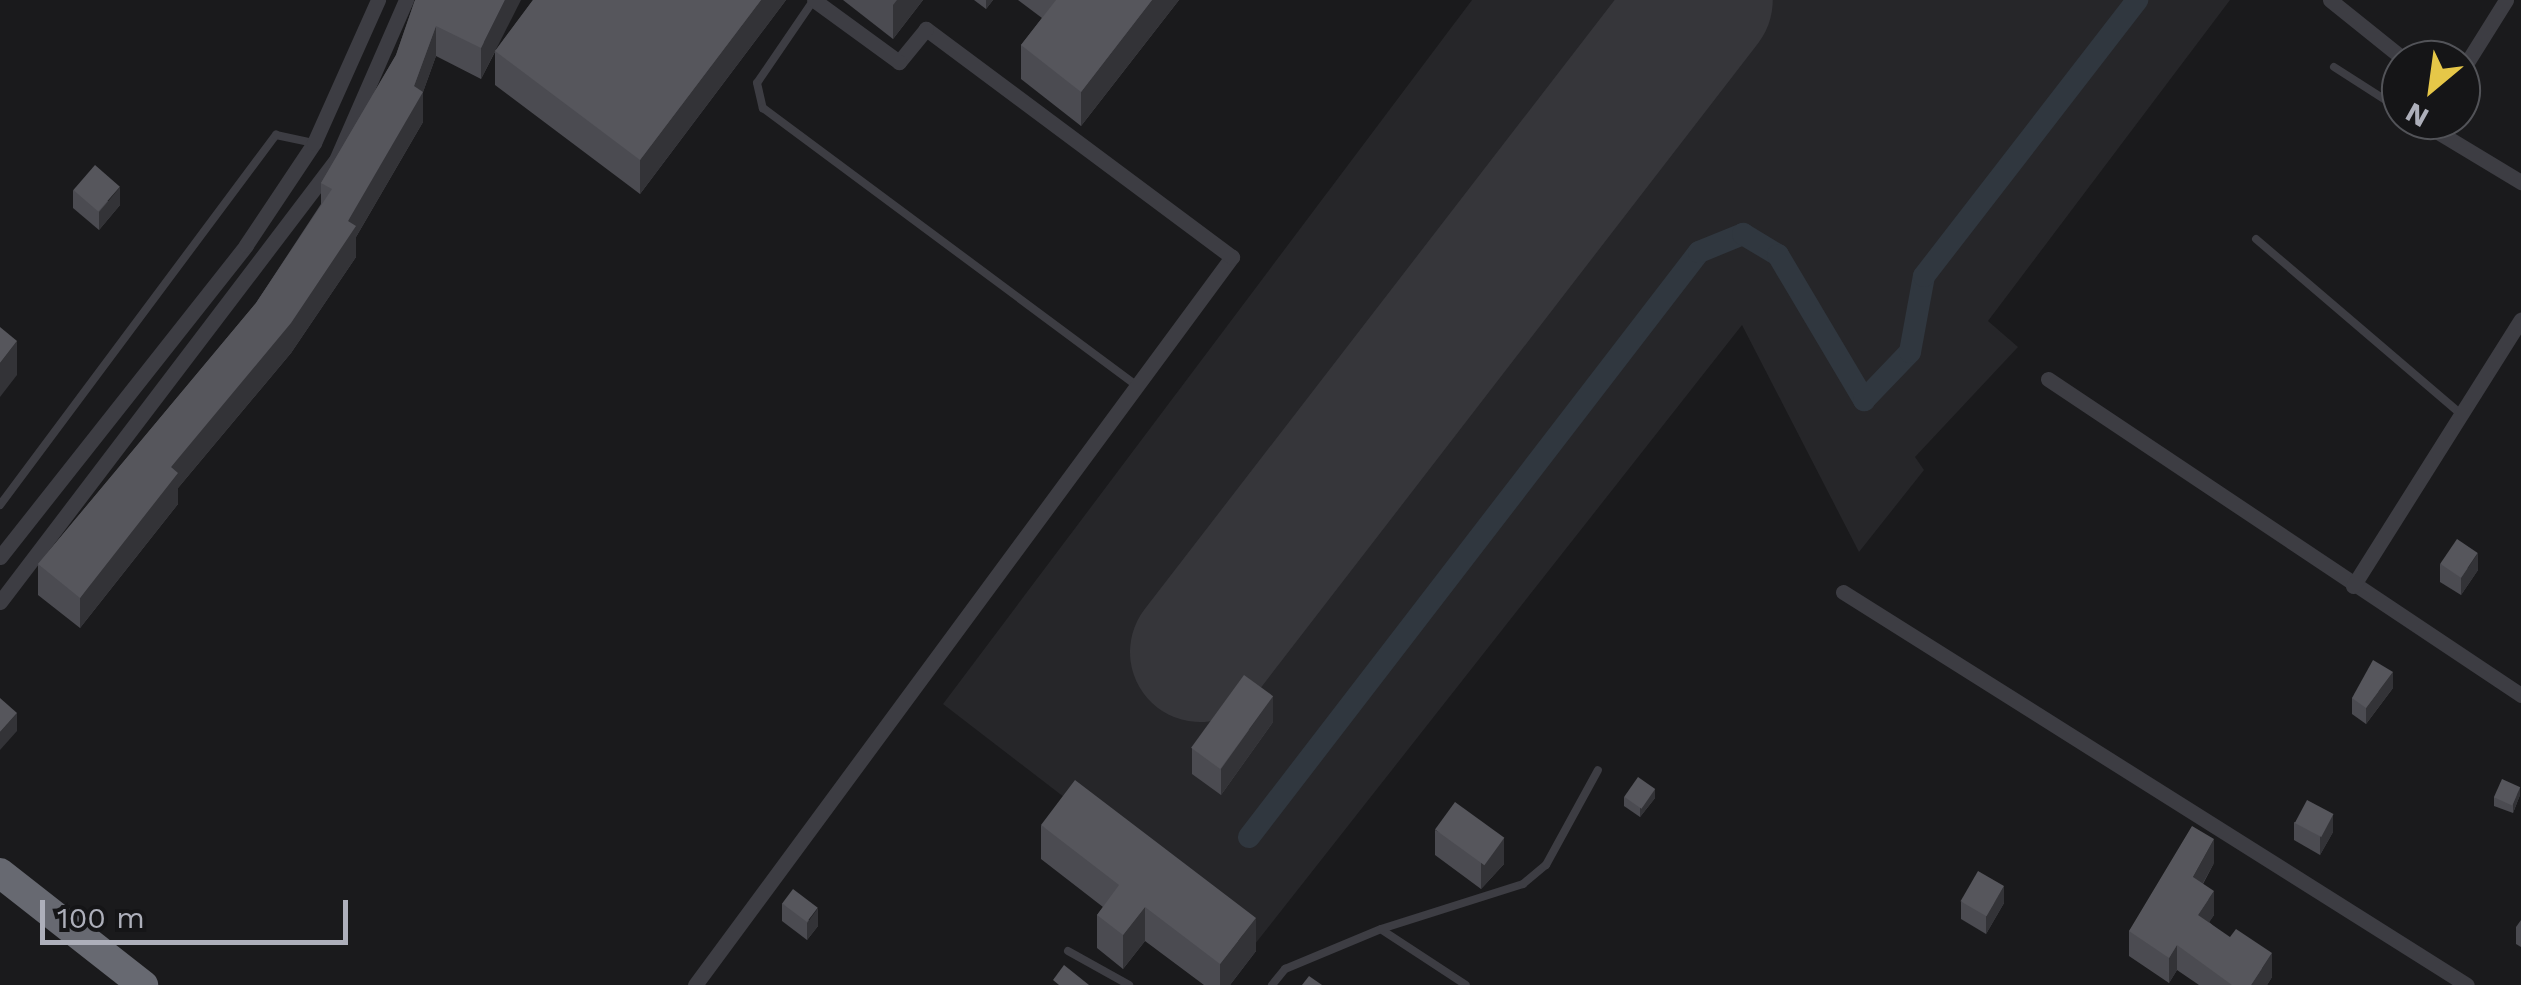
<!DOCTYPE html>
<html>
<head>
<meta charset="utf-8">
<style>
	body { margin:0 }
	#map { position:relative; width:2521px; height:985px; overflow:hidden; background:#1a1a1c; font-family:"Work Sans",sans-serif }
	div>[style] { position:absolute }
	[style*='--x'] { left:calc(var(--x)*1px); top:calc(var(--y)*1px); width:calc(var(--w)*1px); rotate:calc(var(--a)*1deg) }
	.built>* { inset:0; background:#262629 }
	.canal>* { height:22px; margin:-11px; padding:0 11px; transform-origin:11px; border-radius:11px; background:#30373f }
	.runway>* { height:140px; margin:-70px; padding:0 70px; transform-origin:70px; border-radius:70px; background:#36363a }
	.lane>* { height:8px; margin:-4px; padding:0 4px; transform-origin:4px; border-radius:4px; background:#3d3d43 }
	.street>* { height:15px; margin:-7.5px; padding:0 7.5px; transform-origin:7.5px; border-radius:7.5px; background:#3d3d43 }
	.highway>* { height:30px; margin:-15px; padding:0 15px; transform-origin:15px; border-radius:15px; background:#676971 }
	.wall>* { inset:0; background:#4b4b51 }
	.shaded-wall>* { inset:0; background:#333337 }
	.building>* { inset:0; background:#56565c; transform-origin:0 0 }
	span { translate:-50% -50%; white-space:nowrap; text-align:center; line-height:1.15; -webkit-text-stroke:10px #151517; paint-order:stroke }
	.north { position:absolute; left:2381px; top:40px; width:100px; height:100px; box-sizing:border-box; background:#151517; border:2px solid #525358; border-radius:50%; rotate:209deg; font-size:28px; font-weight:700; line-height:40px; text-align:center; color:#adafba }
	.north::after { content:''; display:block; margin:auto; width:35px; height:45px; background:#e6c748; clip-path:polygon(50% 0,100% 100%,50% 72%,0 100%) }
	.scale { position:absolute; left:40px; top:900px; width:308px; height:45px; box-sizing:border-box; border:5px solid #adafba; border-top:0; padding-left:12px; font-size:30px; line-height:35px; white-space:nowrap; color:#adafba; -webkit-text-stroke:8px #151517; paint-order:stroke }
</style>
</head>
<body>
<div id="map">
	<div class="built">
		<div style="clip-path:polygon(1472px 0,2230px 0,1988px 321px,2018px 347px,1915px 457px,1924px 470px,1859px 552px,1742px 325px,1255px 944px,943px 704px)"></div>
	</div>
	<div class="canal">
		<div style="--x:1249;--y:837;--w:738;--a:-52.43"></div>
		<div style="--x:1699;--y:252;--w:48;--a:-22.2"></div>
		<div style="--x:1743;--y:234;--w:41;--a:31"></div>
		<div style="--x:1778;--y:255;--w:169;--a:59.3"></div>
		<div style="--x:1864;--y:400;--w:66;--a:-46.2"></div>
		<div style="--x:1910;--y:352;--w:77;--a:-79.6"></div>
		<div style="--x:1924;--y:276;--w:349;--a:-52.3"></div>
	</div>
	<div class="runway">
		<div style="--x:1200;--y:652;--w:823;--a:-52.35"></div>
	</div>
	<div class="lane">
		<div style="--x:813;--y:1;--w:99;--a:124.3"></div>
		<div style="--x:757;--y:83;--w:26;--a:77"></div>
		<div style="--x:763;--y:108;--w:467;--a:36.6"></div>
		<div style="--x:2334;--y:67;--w:80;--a:32.7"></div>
		<div style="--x:2256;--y:239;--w:270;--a:40.5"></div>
		<div style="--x:0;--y:505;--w:462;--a:-53.3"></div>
		<div style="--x:276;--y:135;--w:39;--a:12"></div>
		<div style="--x:1382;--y:930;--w:100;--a:33.2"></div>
		<div style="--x:1068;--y:951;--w:70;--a:29.1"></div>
		<div style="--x:1272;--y:985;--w:21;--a:-51"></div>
		<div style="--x:1285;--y:969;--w:104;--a:-22.6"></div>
		<div style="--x:1381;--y:929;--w:149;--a:-17.6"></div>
		<div style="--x:1523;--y:884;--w:30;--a:-40"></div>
		<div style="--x:1546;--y:865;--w:108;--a:-61.3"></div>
	</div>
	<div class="street">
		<div style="--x:2330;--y:0;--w:96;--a:38.7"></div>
		<div style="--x:2461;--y:72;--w:85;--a:-58"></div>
		<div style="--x:2432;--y:120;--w:7;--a:124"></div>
		<div style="--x:2428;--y:126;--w:109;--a:31.1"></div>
		<div style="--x:2048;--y:379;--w:569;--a:33.75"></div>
		<div style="--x:0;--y:557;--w:397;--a:-51.7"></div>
		<div style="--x:246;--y:245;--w:123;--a:-56.3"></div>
		<div style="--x:314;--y:143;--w:157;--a:-65.9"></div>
		<div style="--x:2353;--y:586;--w:315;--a:-57.8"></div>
		<div style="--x:1843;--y:592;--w:737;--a:32.2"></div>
		<div style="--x:0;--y:602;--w:555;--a:-52.76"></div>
		<div style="--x:336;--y:160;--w:175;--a:-66.4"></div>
		<div style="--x:695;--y:985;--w:905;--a:-53.59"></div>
		<div style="--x:1232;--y:257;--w:382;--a:-143.3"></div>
		<div style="--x:926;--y:29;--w:43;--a:129.3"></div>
		<div style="--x:899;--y:62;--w:105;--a:-143.9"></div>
	</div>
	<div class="highway">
		<div style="--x:0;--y:873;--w:182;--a:38.1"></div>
	</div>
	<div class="wall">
		<div style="clip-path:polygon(415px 0,496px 50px,533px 0,786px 0,640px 194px,495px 85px,495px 52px,481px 79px,436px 56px,423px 92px,423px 122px,356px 237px,356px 257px,291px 353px,178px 488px,178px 504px,80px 628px,38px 595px,38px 564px,256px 303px,321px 204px,321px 183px,396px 55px)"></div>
		<div style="clip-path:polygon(843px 0,923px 0,893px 39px)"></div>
		<div style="clip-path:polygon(974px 0,993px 0,986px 9px)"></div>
		<div style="clip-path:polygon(1018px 0,1179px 0,1081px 126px,1021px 79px,1021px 45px,1042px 18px)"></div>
		<div style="clip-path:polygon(73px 190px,120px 205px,99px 230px,73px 208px)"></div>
		<div style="clip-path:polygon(2440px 564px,2478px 570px,2461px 595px,2440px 582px)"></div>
		<div style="clip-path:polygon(2393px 688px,2366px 724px,2352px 714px,2352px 698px)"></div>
		<div style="clip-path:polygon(1273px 722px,1221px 795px,1192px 774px,1192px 748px)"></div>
		<div style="clip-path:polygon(2520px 795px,2513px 813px,2494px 806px,2494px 797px)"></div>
		<div style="clip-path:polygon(1624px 797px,1655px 798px,1640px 817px,1624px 806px)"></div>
		<div style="clip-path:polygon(2294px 822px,2333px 832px,2320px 855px,2294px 840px)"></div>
		<div style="clip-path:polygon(1041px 825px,1256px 951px,1230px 985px,1204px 985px,1145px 941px,1123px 969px,1097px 948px,1097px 915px,1103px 907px,1041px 859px)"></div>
		<div style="clip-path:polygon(1435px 830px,1504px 864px,1481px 889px,1435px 855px)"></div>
		<div style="clip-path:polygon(2214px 863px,2203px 884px,2214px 915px,2209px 922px,2272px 977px,2267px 985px,2199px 985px,2177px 970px,2169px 983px,2129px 956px,2129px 931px)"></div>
		<div style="clip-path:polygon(1961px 902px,2004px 903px,1986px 934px,1961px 919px)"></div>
		<div style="clip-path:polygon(782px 903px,818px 926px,807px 940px,782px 921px)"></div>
		<div style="clip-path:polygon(2521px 920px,2521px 947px,2516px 944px,2516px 927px)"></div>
	</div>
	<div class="shaded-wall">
		<div style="clip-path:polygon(505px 0,521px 0,481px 79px,481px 48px)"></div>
		<div style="clip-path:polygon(761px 0,786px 0,640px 194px,640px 160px)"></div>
		<div style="clip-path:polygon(897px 0,923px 0,893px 39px,893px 5px)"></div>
		<div style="clip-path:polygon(986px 0,993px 0,986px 9px)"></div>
		<div style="clip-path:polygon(1152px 0,1179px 0,1081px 126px,1081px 92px)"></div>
		<div style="clip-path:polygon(436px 26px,436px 56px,423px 92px,423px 122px,356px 237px,356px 257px,291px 353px,178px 488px,178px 504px,80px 628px,80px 598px,171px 467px,348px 221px,414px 86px)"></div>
		<div style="clip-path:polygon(120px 187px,120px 205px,99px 230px,99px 212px)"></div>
		<div style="clip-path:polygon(17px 341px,17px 375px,0 397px,0 363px)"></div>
		<div style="clip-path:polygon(2478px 553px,2478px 570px,2461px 595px,2461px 578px)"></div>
		<div style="clip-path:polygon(2393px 672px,2393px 688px,2366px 724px,2366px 708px)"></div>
		<div style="clip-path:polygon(1273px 696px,1273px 722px,1221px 795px,1221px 769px)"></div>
		<div style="clip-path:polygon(17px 713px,17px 731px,0 750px,0 732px)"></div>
		<div style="clip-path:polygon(2520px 787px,2520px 795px,2513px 813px,2513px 804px)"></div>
		<div style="clip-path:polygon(1655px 789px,1655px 798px,1640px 817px,1640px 808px)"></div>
		<div style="clip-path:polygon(2333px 814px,2333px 832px,2320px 855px,2320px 837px)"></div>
		<div style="clip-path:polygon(1504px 838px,1504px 864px,1481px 889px,1481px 863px)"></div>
		<div style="clip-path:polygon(2214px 839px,2214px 863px,2193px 901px,2193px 877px)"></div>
		<div style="clip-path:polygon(2004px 886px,2004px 903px,1986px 934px,1986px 916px)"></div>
		<div style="clip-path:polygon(2214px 891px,2214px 915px,2198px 939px,2198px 915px)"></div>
		<div style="clip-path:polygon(1145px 907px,1145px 941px,1123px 969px,1123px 935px)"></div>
		<div style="clip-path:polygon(818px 908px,818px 926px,807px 940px,807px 923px)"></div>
		<div style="clip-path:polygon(1256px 918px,1256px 951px,1230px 985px,1220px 985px,1220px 964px)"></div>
		<div style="clip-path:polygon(2177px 945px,2177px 970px,2169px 983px,2169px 958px)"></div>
		<div style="clip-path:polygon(2272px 953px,2272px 977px,2267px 985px,2251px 985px)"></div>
	</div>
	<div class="building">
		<div style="clip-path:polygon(415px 0,505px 0,481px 48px,436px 26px,414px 86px,423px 92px,348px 221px,356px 226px,291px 323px,171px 467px,178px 473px,80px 598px,38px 564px,256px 303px,332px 189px,321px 183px,396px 55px)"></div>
		<div style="clip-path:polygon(533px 0,761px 0,640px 160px,495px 51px)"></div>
		<div style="clip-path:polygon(1056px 0,1152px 0,1081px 92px,1021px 45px)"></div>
		<div style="left:95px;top:165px;width:33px;height:33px;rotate:41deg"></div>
		<div style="clip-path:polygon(0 327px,17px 341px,0 363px)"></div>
		<div style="left:2457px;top:539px;width:25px;height:30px;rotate:34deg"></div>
		<div style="clip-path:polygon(2373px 660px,2393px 672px,2366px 708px,2352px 698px)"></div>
		<div style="left:1244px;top:675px;width:36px;height:90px;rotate:36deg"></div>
		<div style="clip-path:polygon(0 698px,17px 713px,0 732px)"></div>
		<div style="left:1638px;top:777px;width:21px;height:24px;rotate:35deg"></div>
		<div style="left:2502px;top:779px;width:20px;height:20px;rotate:24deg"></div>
		<div style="clip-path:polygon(1075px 780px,1256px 918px,1220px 964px,1145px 907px,1123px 935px,1097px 915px,1119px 885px,1041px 825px)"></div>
		<div style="left:2307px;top:800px;width:30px;height:26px;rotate:28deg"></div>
		<div style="left:1455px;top:802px;width:61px;height:34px;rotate:36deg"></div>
		<div style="clip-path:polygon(2192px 826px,2214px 839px,2193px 877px,2214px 891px,2198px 915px,2230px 937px,2236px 929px,2272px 953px,2251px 985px,2232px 985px,2177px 945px,2169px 958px,2129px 931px)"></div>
		<div style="left:1978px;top:871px;width:30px;height:35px;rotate:30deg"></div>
		<div style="left:793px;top:889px;width:31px;height:18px;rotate:37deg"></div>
		<div style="clip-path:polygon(1064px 965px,1089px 985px,1059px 985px,1053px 980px)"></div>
		<div style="clip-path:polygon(1309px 976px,1322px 985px,1302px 985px)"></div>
	</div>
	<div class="north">N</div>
	<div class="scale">100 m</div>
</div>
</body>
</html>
